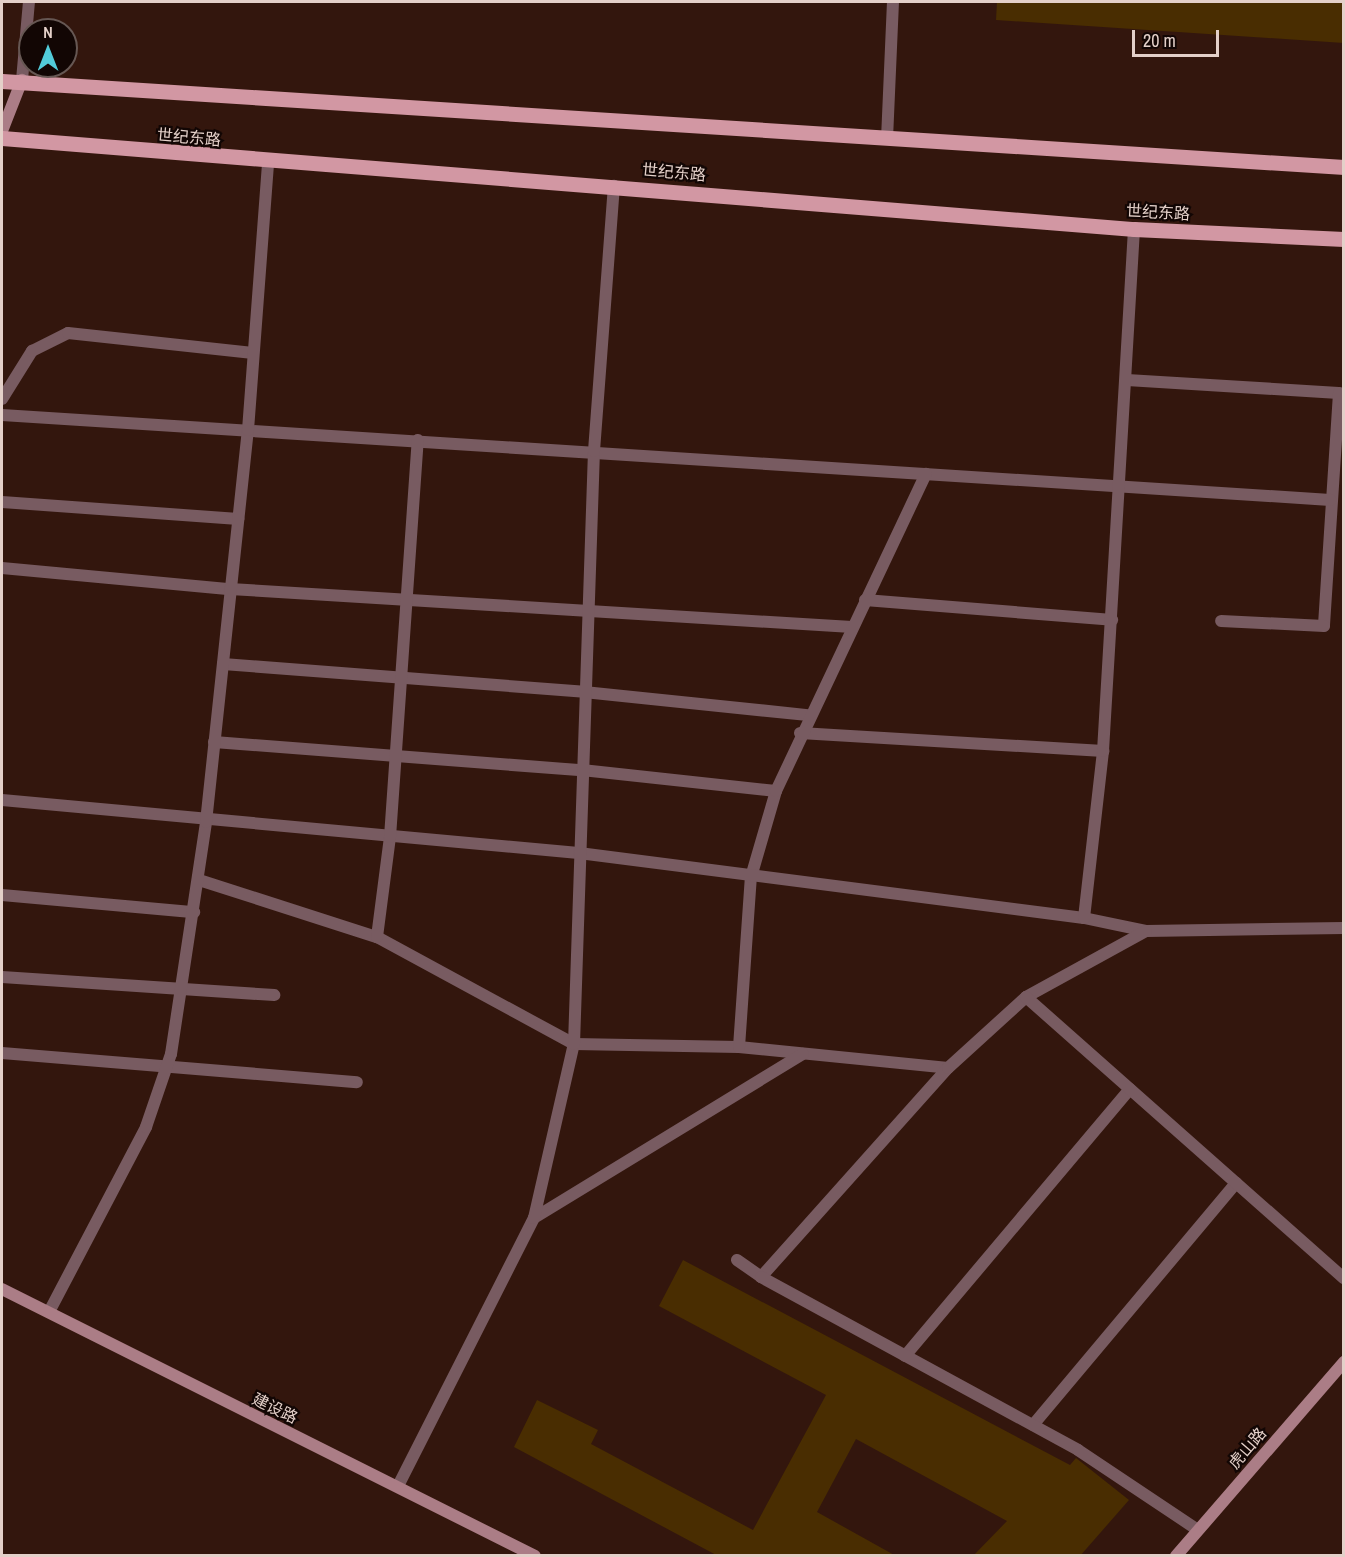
<!DOCTYPE html>
<html>
<head>
<meta charset="utf-8">
<style>
	body { margin:0 }
	#map { position:relative; width:1345px; height:1557px; overflow:hidden; background:#33160d; font-family:"Archivo Narrow","Noto Sans SC",sans-serif }
	div>[style] { position:absolute }
	[style*='--x'] { left:calc(var(--x)*1px); top:calc(var(--y)*1px); width:calc(var(--w)*1px); rotate:calc(var(--a)*1deg) }
	.building>* { inset:0; background:#492d01 }
	.lane>* { height:12px; margin:-6px; padding:0 6px; transform-origin:6px; border-radius:6px; background:#785b61 }
	.street>* { height:12px; margin:-6px; padding:0 6px; transform-origin:6px; border-radius:6px; background:#785b61 }
	.secondary>* { height:12px; margin:-6px; padding:0 6px; transform-origin:6px; border-radius:6px; background:#ab7d86 }
	.primary>* { height:15px; margin:-7.5px; padding:0 7.5px; transform-origin:7.5px; border-radius:7.5px; background:#d297a3 }
	span { translate:-50% -50%; white-space:nowrap; text-align:center; line-height:1.15; -webkit-text-stroke:4.5px #120604; paint-order:stroke }
	.street-label { font-size:16px; color:#e4d0c9 }
	.frame { position:absolute; inset:0; border:3px solid #e4d0c9; pointer-events:none }
	.north { position:absolute; left:18px; top:18px; width:60px; height:60px; box-sizing:border-box; background:#120604; border:2px solid #665753; border-radius:50%; rotate:0deg; font-size:16px; font-weight:700; line-height:24px; text-align:center; color:#e4d0c9 }
	.north::after { content:''; display:block; margin:auto; width:21px; height:27px; background:#52cbd9; clip-path:polygon(50% 0,100% 100%,50% 72%,0 100%) }
	.scale { position:absolute; left:1132px; top:30px; width:87px; height:27px; box-sizing:border-box; border:3px solid #e4d0c9; border-top:0; padding-left:8px; font-size:18px; line-height:21px; white-space:nowrap; color:#e4d0c9; -webkit-text-stroke:4px #120604; paint-order:stroke }
</style>
</head>
<body>
<div id="map">
	<div class="building">
		<div style="clip-path:polygon(997px 2px,1344px 2px,1344px 43px,996px 20px)"></div>
		<div style="clip-path:polygon(683px 1260px,1070px 1465px,1076px 1458px,1129px 1500px,1080px 1556px,973px 1556px,1007px 1521px,856px 1439px,817px 1512px,896px 1556px,718px 1556px,514px 1447px,537px 1400px,598px 1430px,591px 1444px,753px 1530px,826px 1395px,659px 1306px)"></div>
	</div>
	<div class="lane">
		<div style="--x:1127;--y:380;--w:212;--a:3.5"></div>
		<div style="--x:1339;--y:393;--w:233;--a:93.7"></div>
		<div style="--x:1324;--y:626;--w:103;--a:-177.2"></div>
		<div style="--x:2;--y:415;--w:1331;--a:3.66"></div>
		<div style="--x:2;--y:502;--w:237;--a:4.1"></div>
		<div style="--x:2;--y:568;--w:229;--a:5.3"></div>
		<div style="--x:230;--y:589;--w:623;--a:3.5"></div>
		<div style="--x:865;--y:600;--w:248;--a:4.6"></div>
		<div style="--x:223;--y:664;--w:362;--a:4.4"></div>
		<div style="--x:584;--y:692;--w:225;--a:5.9"></div>
		<div style="--x:800;--y:733;--w:304;--a:3.4"></div>
		<div style="--x:214;--y:742;--w:369;--a:4.4"></div>
		<div style="--x:582;--y:770;--w:195;--a:6.2"></div>
		<div style="--x:2;--y:800;--w:579;--a:5.25"></div>
		<div style="--x:199;--y:880;--w:187;--a:17.8"></div>
		<div style="--x:377;--y:937;--w:224;--a:28.5"></div>
		<div style="--x:574;--y:1044;--w:165;--a:1"></div>
		<div style="--x:739;--y:1047;--w:210;--a:5.7"></div>
		<div style="--x:2;--y:895;--w:193;--a:5.1"></div>
		<div style="--x:377;--y:937;--w:101;--a:-82.6"></div>
		<div style="--x:390;--y:837;--w:398;--a:-86"></div>
		<div style="--x:2;--y:977;--w:273;--a:3.8"></div>
		<div style="--x:739;--y:1047;--w:170;--a:-86"></div>
		<div style="--x:751;--y:877;--w:90;--a:-73.8"></div>
		<div style="--x:776;--y:791;--w:351;--a:-64.7"></div>
		<div style="--x:2;--y:1053;--w:356;--a:4.7"></div>
		<div style="--x:534;--y:1218;--w:315;--a:-31.4"></div>
		<div style="--x:761;--y:1277;--w:280;--a:-48.2"></div>
		<div style="--x:948;--y:1068;--w:105;--a:-42.3"></div>
		<div style="--x:905;--y:1356;--w:349;--a:-49.9"></div>
		<div style="--x:1033;--y:1425;--w:316;--a:-50"></div>
	</div>
	<div class="street">
		<div style="--x:22;--y:80;--w:78;--a:-84.9"></div>
		<div style="--x:887;--y:139;--w:137;--a:-87.5"></div>
		<div style="--x:2;--y:399;--w:57;--a:-58"></div>
		<div style="--x:32;--y:351;--w:40;--a:-26.6"></div>
		<div style="--x:68;--y:333;--w:186;--a:6.2"></div>
		<div style="--x:579;--y:853;--w:509;--a:7.33"></div>
		<div style="--x:1084;--y:918;--w:63;--a:11.8"></div>
		<div style="--x:1146;--y:931;--w:198;--a:-0.9"></div>
		<div style="--x:1084;--y:918;--w:168;--a:-83.5"></div>
		<div style="--x:1103;--y:751;--w:523;--a:-86.6"></div>
		<div style="--x:1146;--y:931;--w:137;--a:151.2"></div>
		<div style="--x:1026;--y:997;--w:424;--a:41.5"></div>
		<div style="--x:737;--y:1260;--w:29;--a:35"></div>
		<div style="--x:761;--y:1277;--w:361;--a:28.6"></div>
		<div style="--x:1078;--y:1450;--w:144;--a:33.7"></div>
		<div style="--x:49;--y:1312;--w:209;--a:-62.3"></div>
		<div style="--x:146;--y:1127;--w:77;--a:-71.1"></div>
		<div style="--x:171;--y:1054;--w:235;--a:-81.4"></div>
		<div style="--x:206;--y:822;--w:394;--a:-83.9"></div>
		<div style="--x:248;--y:430;--w:269;--a:-85.7"></div>
		<div style="--x:398;--y:1486;--w:301;--a:-63.1"></div>
		<div style="--x:534;--y:1218;--w:179;--a:-77.1"></div>
		<div style="--x:574;--y:1044;--w:593;--a:-88.07"></div>
		<div style="--x:594;--y:451;--w:266;--a:-85.7"></div>
	</div>
	<div class="secondary">
		<div style="--x:2;--y:131;--w:55;--a:-68.6"></div>
		<div style="--x:2;--y:1289;--w:596;--a:26.61"></div>
		<div style="--x:1176;--y:1556;--w:257;--a:-49.1"></div>
	</div>
	<div class="primary">
		<div style="--x:2;--y:81;--w:1345;--a:3.67"></div>
		<div style="--x:2;--y:138;--w:1136;--a:4.6"></div>
		<div style="--x:1134;--y:229;--w:210;--a:2.7"></div>
	</div>
	<div class="street-label">
		<span style="left:189px;top:137px;rotate:5deg">世纪东路</span>
		<span style="left:674px;top:172px;rotate:5deg">世纪东路</span>
		<span style="left:1158px;top:212px;rotate:3deg">世纪东路</span>
		<span style="left:275px;top:1408px;rotate:26deg">建设路</span>
		<span style="left:1247px;top:1448px;rotate:-49deg">虎山路</span>
	</div>
	<div class="frame"></div>
	<div class="north">N</div>
	<div class="scale">20 m</div>
</div>
</body>
</html>
